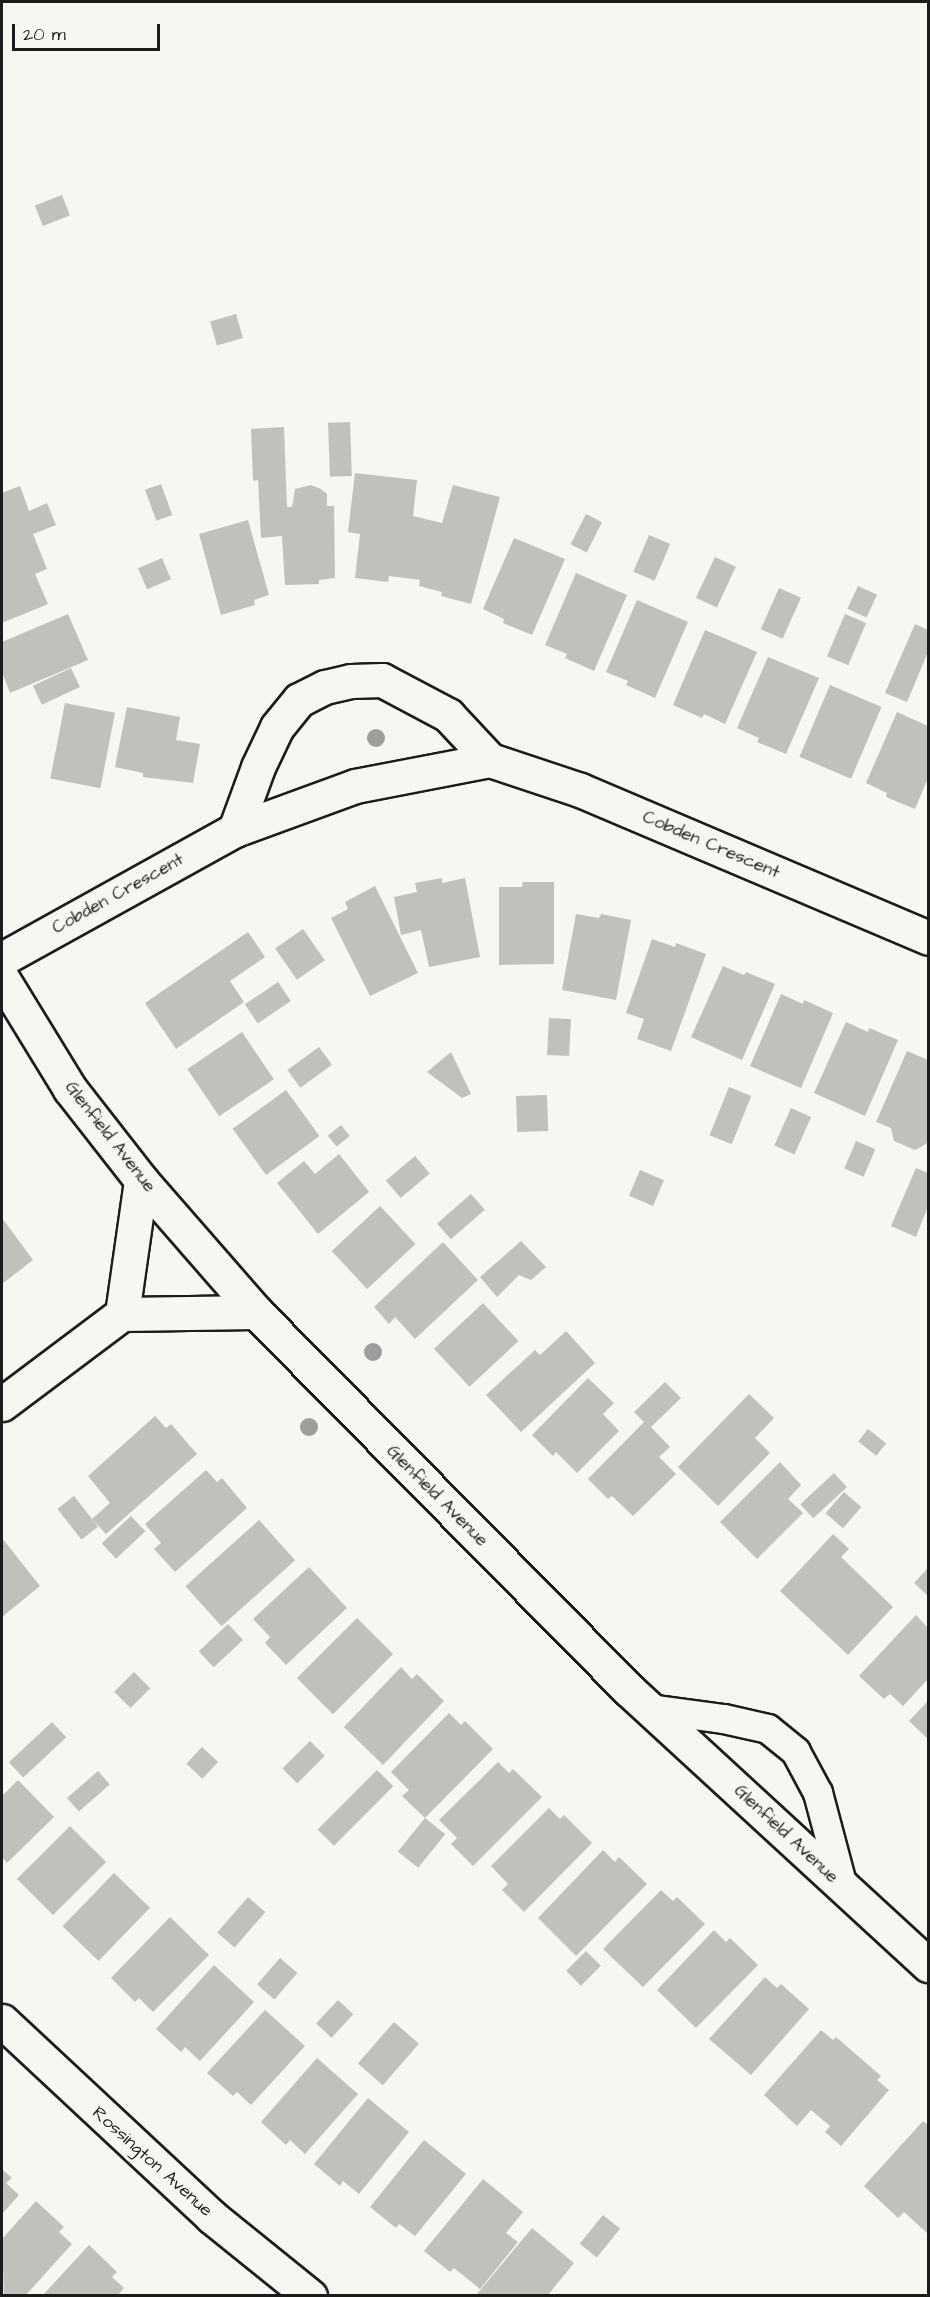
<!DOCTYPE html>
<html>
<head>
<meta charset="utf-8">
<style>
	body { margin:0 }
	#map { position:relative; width:930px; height:2297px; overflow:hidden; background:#f6f6f2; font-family:"Architects Daughter",sans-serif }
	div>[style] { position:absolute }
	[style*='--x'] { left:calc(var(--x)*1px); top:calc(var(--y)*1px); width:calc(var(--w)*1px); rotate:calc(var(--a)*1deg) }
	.building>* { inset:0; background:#c0c0bd; transform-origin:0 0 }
	.roads { filter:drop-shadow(2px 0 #1c1c1c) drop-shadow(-2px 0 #1c1c1c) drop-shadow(0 2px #1c1c1c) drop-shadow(0 -2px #1c1c1c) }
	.service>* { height:28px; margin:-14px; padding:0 14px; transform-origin:14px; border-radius:14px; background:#f6f6f2 }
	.minor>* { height:33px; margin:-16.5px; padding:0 16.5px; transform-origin:16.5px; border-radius:16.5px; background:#f6f6f2 }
	.trees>* { width:18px; height:18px; margin:-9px; border-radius:50%; background:#9d9d9b }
	span { translate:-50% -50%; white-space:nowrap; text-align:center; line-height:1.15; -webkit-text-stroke:6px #f6f6f2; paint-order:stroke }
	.street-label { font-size:18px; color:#1c1c1c }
	.frame { position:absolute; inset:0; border:3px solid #1c1c1c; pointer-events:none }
	.scale { position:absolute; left:12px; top:24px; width:148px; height:27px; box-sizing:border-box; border:3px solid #1c1c1c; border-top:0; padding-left:8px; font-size:18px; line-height:21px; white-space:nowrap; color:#1c1c1c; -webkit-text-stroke:4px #f6f6f2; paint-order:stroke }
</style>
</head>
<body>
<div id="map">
	<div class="building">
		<div style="left:62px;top:195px;width:22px;height:29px;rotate:69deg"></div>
		<div style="left:236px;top:314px;width:25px;height:27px;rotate:74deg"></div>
		<div style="left:350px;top:422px;width:54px;height:22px;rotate:88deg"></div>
		<div style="clip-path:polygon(284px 427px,287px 507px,292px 507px,295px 489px,311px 485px,321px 489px,327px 494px,327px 506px,334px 506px,335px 578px,319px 580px,319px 584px,285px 585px,282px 536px,261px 538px,258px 480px,253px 481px,251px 429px)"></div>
		<div style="clip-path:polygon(355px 473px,417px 480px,413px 516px,442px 523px,453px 485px,500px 497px,471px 604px,441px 596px,442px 592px,419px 586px,420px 580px,389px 576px,388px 582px,355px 578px,360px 534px,348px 532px)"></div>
		<div style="left:161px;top:484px;width:33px;height:17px;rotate:70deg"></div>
		<div style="clip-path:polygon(20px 486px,29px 511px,47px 503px,56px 525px,33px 534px,47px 569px,35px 574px,48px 604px,2px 623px,2px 493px)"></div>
		<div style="left:586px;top:514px;width:18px;height:34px;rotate:27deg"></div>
		<div style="clip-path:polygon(248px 520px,269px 595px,254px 600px,255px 605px,221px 615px,199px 534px)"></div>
		<div style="left:649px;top:535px;width:23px;height:40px;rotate:23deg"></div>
		<div style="clip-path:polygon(514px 538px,565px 559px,532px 635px,503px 623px,504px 619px,483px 609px)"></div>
		<div style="left:715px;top:557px;width:23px;height:45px;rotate:25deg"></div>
		<div style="left:162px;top:558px;width:23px;height:26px;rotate:67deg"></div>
		<div style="clip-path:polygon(576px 573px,627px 595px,594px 671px,565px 658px,567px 654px,545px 645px)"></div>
		<div style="left:858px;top:586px;width:21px;height:25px;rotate:25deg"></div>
		<div style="left:779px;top:588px;width:24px;height:45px;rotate:24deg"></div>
		<div style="clip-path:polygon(637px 600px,688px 622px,655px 698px,626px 685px,628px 681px,606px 672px)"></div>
		<div style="clip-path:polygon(68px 614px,88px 660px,10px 693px,2px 672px,2px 642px)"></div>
		<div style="left:845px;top:614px;width:23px;height:46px;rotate:23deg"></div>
		<div style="clip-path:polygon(915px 624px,928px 630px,928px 652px,907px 702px,885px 693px)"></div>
		<div style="clip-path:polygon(705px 630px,757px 652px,725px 724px,704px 714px,702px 718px,673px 705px)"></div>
		<div style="clip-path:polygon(768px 657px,819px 678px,786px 754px,757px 742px,759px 738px,737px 728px)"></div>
		<div style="left:71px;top:668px;width:21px;height:42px;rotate:65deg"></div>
		<div style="left:830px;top:685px;width:56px;height:78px;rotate:23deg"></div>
		<div style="left:65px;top:703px;width:51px;height:77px;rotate:11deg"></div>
		<div style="clip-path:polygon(127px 707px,180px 717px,176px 740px,200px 744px,193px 783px,143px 777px,143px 773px,115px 767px)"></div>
		<div style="clip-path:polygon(897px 712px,928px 726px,928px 778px,915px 809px,886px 797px,887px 793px,866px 783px)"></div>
		<div style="clip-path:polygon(442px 878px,442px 883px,465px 878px,480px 957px,429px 967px,421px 930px,401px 935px,394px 897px,417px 892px,415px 883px)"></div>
		<div style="clip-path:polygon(523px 882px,554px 882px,554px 964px,499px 965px,499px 887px,522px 887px)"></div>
		<div style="clip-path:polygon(375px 886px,418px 973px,370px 996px,331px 918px,348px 909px,345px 902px)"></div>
		<div style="clip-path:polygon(576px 914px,599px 918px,601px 914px,631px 920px,616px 1000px,562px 990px)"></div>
		<div style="left:303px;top:929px;width:38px;height:34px;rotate:55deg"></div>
		<div style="clip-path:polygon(248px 932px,265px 957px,230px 981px,244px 1002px,176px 1049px,145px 1003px)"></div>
		<div style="clip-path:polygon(652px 939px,675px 947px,676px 943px,706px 954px,671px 1051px,637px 1039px,644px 1019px,626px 1013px)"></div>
		<div style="clip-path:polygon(723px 966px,744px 975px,746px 972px,775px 984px,742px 1060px,691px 1037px)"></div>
		<div style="left:278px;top:982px;width:23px;height:40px;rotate:56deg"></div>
		<div style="clip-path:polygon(781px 994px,803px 1004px,804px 1000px,833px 1013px,801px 1088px,750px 1066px)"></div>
		<div style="left:549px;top:1018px;width:22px;height:37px;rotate:3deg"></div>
		<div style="clip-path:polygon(846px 1022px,868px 1032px,869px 1028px,898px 1040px,865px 1116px,814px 1093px)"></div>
		<div style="left:242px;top:1032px;width:57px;height:66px;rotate:56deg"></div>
		<div style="left:319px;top:1047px;width:22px;height:39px;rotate:54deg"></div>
		<div style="clip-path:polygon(907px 1051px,928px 1060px,928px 1139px,926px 1144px,915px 1150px,894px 1141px,891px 1128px,876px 1122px)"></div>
		<div style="clip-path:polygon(451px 1052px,471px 1094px,462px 1098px,427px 1072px)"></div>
		<div style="left:729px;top:1087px;width:24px;height:52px;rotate:22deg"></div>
		<div style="left:286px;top:1090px;width:57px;height:66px;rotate:54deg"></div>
		<div style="left:547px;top:1095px;width:36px;height:31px;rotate:88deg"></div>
		<div style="left:791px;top:1108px;width:22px;height:41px;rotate:24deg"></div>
		<div style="left:341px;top:1125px;width:14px;height:17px;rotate:51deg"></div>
		<div style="left:856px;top:1141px;width:21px;height:30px;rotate:23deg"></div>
		<div style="clip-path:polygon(339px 1154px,369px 1192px,318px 1234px,277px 1183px,304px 1161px,315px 1174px)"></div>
		<div style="left:415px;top:1156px;width:23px;height:38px;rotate:50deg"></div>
		<div style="clip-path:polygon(916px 1168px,928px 1173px,928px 1206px,916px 1237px,891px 1226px)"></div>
		<div style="left:640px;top:1170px;width:26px;height:28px;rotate:23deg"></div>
		<div style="left:471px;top:1194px;width:21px;height:45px;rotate:49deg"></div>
		<div style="left:380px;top:1206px;width:52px;height:66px;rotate:47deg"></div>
		<div style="clip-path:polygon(2px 1218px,33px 1260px,2px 1284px)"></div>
		<div style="clip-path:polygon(521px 1241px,546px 1267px,531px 1280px,519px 1275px,497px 1297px,480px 1277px)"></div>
		<div style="clip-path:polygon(443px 1242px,478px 1280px,415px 1339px,395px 1317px,389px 1324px,374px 1307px)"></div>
		<div style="left:483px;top:1303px;width:52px;height:67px;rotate:47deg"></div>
		<div style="clip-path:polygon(566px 1331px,595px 1363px,521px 1432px,486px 1395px,535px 1350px,540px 1355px)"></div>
		<div style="clip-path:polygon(588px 1378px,614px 1403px,603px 1414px,619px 1431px,577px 1473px,556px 1452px,553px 1456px,532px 1435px)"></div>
		<div style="clip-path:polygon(665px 1382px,681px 1398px,651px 1427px,670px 1447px,659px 1457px,676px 1474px,633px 1516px,612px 1496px,608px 1499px,588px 1479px,644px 1422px,634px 1412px)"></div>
		<div style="clip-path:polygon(749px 1394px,774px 1418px,755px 1438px,770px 1453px,718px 1506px,678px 1467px)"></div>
		<div style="clip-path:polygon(155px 1416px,166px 1428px,171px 1424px,197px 1454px,106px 1534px,92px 1519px,110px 1503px,88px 1476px)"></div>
		<div style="left:868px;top:1429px;width:23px;height:16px;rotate:38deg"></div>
		<div style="clip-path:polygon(780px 1462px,801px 1485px,788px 1499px,803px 1513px,757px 1559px,720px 1522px)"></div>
		<div style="clip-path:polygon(206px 1470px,217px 1482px,222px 1478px,247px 1508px,175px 1572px,154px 1549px,161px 1543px,145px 1524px)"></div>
		<div style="left:834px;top:1473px;width:19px;height:46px;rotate:47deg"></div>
		<div style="left:844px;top:1492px;width:23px;height:28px;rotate:41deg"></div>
		<div style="left:74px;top:1496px;width:39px;height:21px;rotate:52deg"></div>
		<div style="left:131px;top:1516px;width:21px;height:40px;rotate:47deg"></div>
		<div style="left:259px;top:1520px;width:54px;height:99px;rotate:48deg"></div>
		<div style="clip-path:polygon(833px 1534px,849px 1549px,841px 1557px,893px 1607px,848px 1655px,780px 1591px)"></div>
		<div style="clip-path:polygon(2px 1538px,40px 1586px,2px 1617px)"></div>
		<div style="clip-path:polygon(309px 1567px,347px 1608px,286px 1665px,265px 1643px,270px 1637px,253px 1619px)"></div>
		<div style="clip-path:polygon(928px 1568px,928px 1594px,927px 1595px,914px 1583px)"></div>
		<div style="clip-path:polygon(916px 1615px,928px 1628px,928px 1679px,903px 1706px,890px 1694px,884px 1699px,859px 1676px)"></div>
		<div style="left:357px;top:1618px;width:51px;height:85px;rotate:45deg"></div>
		<div style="left:228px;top:1624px;width:22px;height:40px;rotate:47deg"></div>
		<div style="clip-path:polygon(401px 1667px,412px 1679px,417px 1674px,444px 1701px,383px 1765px,344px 1727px)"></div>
		<div style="left:134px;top:1672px;width:23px;height:28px;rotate:45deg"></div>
		<div style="clip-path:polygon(928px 1701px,928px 1739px,909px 1721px)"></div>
		<div style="clip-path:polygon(449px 1713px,461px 1725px,465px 1721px,493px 1749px,425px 1818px,402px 1796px,409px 1790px,391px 1772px)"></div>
		<div style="left:52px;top:1722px;width:21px;height:59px;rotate:47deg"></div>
		<div style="left:310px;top:1741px;width:21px;height:39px;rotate:45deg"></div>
		<div style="left:202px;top:1747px;width:22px;height:23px;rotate:43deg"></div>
		<div style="clip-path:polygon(498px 1762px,509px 1773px,513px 1769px,542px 1797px,473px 1866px,451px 1844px,457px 1838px,439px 1820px)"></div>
		<div style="left:377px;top:1770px;width:23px;height:84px;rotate:45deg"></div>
		<div style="left:98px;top:1771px;width:18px;height:41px;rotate:49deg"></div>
		<div style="clip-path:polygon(18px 1780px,54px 1817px,7px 1863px,2px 1857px,2px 1796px)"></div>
		<div style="clip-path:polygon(549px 1808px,560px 1819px,564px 1815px,592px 1843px,524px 1912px,502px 1890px,508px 1884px,491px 1866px)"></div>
		<div style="left:425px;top:1818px;width:26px;height:43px;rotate:39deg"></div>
		<div style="left:70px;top:1826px;width:51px;height:75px;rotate:45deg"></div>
		<div style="clip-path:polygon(603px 1850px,615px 1862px,619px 1857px,647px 1884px,576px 1956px,538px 1918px)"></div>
		<div style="left:114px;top:1873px;width:50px;height:74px;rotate:44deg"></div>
		<div style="clip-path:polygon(661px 1890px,673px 1901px,677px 1897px,705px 1924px,643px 1987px,603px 1949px)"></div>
		<div style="left:248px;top:1897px;width:23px;height:47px;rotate:41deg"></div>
		<div style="clip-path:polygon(170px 1917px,209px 1955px,153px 2012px,139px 1998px,135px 2002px,111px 1978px)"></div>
		<div style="clip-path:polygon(714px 1930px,726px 1942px,730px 1938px,758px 1965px,696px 2028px,657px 1990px)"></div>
		<div style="left:586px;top:1951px;width:21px;height:28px;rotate:45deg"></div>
		<div style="left:280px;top:1958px;width:23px;height:35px;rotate:41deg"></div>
		<div style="clip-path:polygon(214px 1965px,254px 2002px,200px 2061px,185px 2047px,181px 2052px,156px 2029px)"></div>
		<div style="clip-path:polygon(765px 1977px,777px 1988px,781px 1984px,809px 2009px,751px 2075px,709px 2039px)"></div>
		<div style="left:338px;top:2000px;width:21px;height:32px;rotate:43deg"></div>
		<div style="clip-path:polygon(265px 2010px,305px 2046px,251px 2105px,237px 2092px,233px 2096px,207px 2073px)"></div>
		<div style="left:394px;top:2022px;width:33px;height:55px;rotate:41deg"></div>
		<div style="clip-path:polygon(821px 2030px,833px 2040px,836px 2037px,881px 2076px,877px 2080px,889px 2090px,841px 2146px,825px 2132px,830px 2126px,811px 2110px,797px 2126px,764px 2095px)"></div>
		<div style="clip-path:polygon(317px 2058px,358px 2094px,305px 2154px,290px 2140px,286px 2145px,261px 2122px)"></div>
		<div style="clip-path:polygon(368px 2098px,409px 2132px,359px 2194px,343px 2181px,340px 2186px,314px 2164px)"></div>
		<div style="clip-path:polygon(923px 2121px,928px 2125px,928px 2234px,904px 2212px,898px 2218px,864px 2186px)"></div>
		<div style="clip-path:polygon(424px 2140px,466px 2174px,415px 2236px,399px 2224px,396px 2228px,370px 2207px)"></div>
		<div style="clip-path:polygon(2px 2169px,12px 2178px,6px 2183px,19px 2195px,2px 2214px)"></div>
		<div style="clip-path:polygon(483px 2179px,523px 2212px,506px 2233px,518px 2242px,480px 2289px,454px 2268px,450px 2272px,424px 2251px)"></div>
		<div style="clip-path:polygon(36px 2201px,64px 2227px,59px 2232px,72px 2244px,25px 2296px,4px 2296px,2px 2239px)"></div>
		<div style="left:603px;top:2215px;width:22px;height:37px;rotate:39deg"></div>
		<div style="clip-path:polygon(532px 2228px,574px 2263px,547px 2296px,479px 2296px,477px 2294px)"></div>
		<div style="clip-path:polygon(89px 2245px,117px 2272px,112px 2277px,124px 2288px,117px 2296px,42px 2296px)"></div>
	</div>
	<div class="roads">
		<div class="service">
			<div style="--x:650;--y:1709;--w:75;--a:7.7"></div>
			<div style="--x:724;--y:1719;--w:45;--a:12.8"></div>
			<div style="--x:768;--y:1729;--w:36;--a:39"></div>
			<div style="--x:796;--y:1752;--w:47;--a:61.8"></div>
			<div style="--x:818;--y:1793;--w:97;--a:75.1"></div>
		</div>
		<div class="minor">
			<div style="--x:235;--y:830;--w:67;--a:-69.9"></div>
			<div style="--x:258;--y:767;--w:44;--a:-64.6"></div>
			<div style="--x:277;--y:727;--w:35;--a:-51"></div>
			<div style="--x:299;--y:700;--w:29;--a:-27"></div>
			<div style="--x:325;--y:687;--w:27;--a:-13"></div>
			<div style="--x:351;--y:681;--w:31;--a:-2"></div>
			<div style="--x:382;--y:680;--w:75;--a:27.9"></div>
			<div style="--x:448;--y:715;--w:62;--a:47"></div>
			<div style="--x:2;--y:959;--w:266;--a:-29"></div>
			<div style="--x:235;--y:830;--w:128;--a:-20.1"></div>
			<div style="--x:355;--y:786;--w:137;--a:-10.9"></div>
			<div style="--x:490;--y:760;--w:95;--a:18.4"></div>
			<div style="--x:580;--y:790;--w:378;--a:23"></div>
			<div style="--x:2;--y:978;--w:130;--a:58.5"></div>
			<div style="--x:70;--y:1089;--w:115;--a:52"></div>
			<div style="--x:141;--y:1180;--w:175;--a:48.9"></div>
			<div style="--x:256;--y:1312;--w:530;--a:45.38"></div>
			<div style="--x:628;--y:1689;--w:408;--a:42.6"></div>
			<div style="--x:122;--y:1314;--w:134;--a:-0.9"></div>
			<div style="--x:2;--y:1404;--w:150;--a:-36.9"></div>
			<div style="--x:122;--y:1314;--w:135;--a:-81.9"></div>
			<div style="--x:2;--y:2021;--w:287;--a:43"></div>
			<div style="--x:212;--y:2217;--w:126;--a:38.9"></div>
		</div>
	</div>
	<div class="trees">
		<div style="left:376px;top:738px"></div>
		<div style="left:373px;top:1352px"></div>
		<div style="left:309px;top:1427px"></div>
	</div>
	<div class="street-label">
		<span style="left:711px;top:845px;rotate:23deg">Cobden Crescent</span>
		<span style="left:118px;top:894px;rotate:-29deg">Cobden Crescent</span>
		<span style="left:110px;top:1137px;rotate:52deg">Glenfield Avenue</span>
		<span style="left:437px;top:1496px;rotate:45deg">Glenfield Avenue</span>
		<span style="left:786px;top:1834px;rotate:43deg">Glenfield Avenue</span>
		<span style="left:152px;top:2162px;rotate:42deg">Rossington Avenue</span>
	</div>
	<div class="frame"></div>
	<div class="scale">20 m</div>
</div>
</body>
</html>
